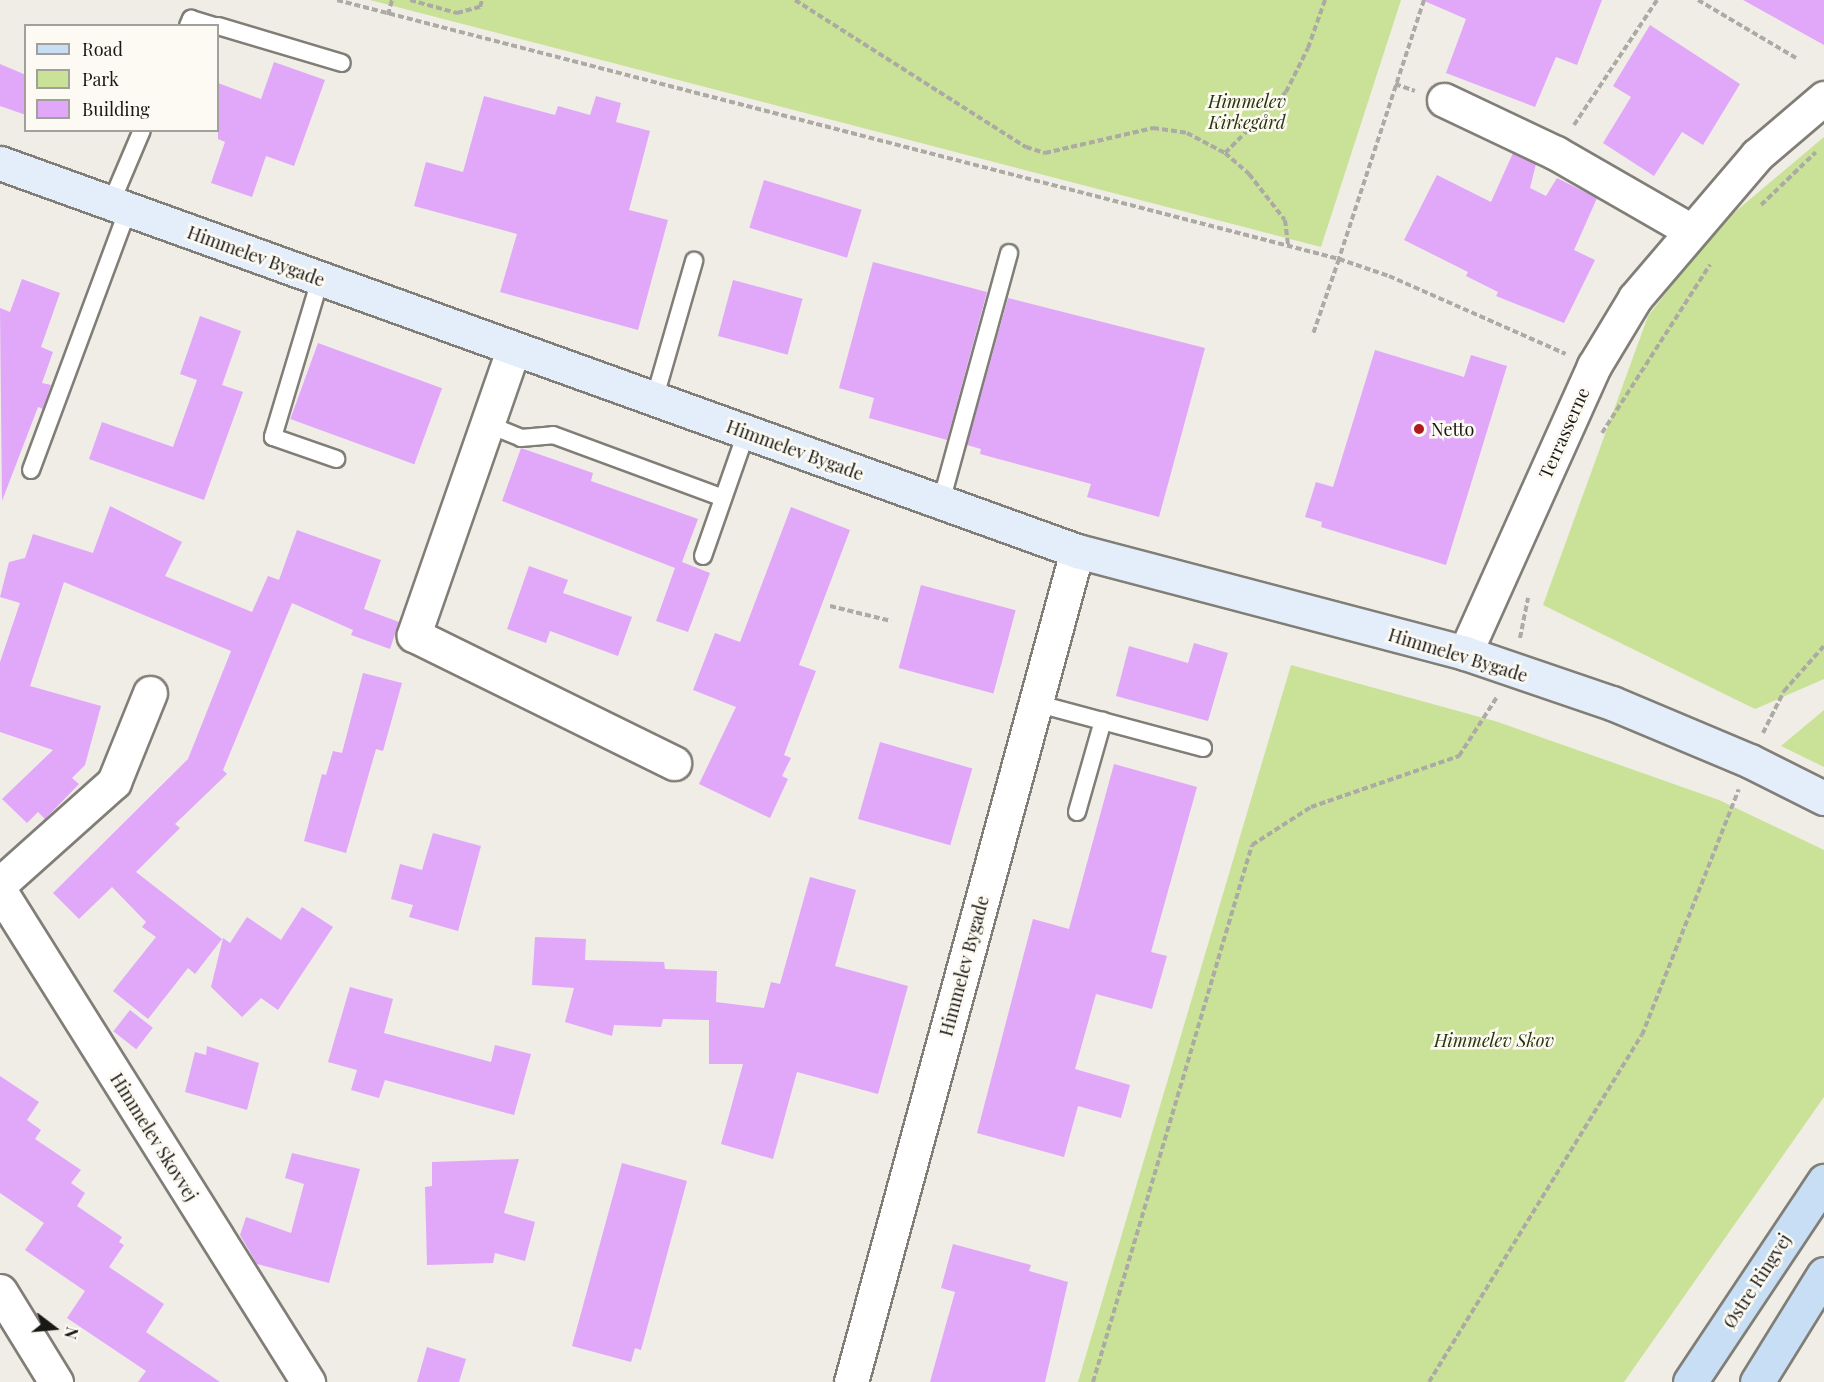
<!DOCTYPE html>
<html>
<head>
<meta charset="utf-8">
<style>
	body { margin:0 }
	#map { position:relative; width:1824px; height:1382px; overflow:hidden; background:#efede5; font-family:"Playfair Display",serif }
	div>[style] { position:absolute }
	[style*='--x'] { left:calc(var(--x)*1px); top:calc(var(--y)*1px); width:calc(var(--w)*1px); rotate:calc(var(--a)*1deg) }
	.green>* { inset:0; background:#c9e297 }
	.building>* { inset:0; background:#e1a8f9; transform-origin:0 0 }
	.path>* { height:4px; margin-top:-2px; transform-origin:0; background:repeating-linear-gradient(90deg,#acaaa4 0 6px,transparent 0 9px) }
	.roads { filter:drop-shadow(2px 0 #807e77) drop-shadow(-2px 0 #807e77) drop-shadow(0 2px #807e77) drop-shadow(0 -2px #807e77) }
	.lane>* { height:16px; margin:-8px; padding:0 8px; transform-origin:8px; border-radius:8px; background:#fff }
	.street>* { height:33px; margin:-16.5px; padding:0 16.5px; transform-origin:16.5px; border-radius:16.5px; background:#fff }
	.secondary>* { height:33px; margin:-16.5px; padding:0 16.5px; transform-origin:16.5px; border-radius:16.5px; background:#e3eefa }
	.primary>* { height:33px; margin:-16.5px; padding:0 16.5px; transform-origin:16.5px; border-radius:16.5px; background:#c7def5 }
	.dots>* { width:16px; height:16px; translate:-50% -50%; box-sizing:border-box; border:3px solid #fcfaf2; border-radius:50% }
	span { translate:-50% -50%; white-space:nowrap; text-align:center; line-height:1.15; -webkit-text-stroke:5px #fcfaf2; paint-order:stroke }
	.park-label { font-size:18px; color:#29340c; font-style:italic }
	.street-label { font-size:18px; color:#191815 }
	.poi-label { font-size:18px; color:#191815 }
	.left { translate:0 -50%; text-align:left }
	.legend { position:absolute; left:24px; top:24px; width:195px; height:108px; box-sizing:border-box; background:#fcfaf2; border:2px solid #a1a09a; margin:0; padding:8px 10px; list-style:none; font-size:18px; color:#191815 }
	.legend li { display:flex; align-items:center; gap:12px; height:30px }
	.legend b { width:30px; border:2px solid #a1a09a }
	.north { position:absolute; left:24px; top:1298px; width:60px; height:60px; -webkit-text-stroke:4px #fcfaf2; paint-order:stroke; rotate:106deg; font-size:16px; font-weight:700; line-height:24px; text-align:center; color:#191815 }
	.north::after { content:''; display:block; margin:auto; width:21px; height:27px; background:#191815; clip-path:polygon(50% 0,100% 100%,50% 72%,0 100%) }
</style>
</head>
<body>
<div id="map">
	<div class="green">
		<div style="clip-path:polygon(370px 0,1401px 0,1321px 247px)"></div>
		<div style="clip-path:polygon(1824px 137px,1824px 679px,1755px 709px,1543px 605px,1648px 316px,1716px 228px)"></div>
		<div style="clip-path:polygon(1291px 665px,1498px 722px,1719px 800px,1824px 850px,1824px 1097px,1624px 1382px,1078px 1382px)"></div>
		<div style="clip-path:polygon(1824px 710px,1824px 767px,1781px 746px)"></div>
	</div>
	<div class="building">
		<div style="clip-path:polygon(1422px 0,1602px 0,1577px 65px,1556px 57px,1535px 107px,1446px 73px,1466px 19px)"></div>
		<div style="clip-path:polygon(1743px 0,1824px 0,1824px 45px)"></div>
		<div style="clip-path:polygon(1650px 25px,1740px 84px,1703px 145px,1682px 132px,1654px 176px,1603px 143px,1631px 97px,1613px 86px)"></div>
		<div style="clip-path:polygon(274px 62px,325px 80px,294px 166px,266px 156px,252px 197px,211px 183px,225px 142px,218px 139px,218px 83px,261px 99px)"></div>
		<div style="clip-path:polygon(0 64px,26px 75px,26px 115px,0 106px)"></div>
		<div style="clip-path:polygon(484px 96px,555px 115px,558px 106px,590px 115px,596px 96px,621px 103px,616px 122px,650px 131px,629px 210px,668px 220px,638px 330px,500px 292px,517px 234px,414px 206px,426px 162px,463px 172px)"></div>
		<div style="clip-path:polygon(1513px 153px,1536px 164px,1530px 188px,1546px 196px,1557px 178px,1597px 198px,1574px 250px,1595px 260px,1564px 323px,1496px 296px,1498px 292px,1466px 276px,1468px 272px,1404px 240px,1437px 175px,1491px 202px)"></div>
		<div style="left:764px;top:180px;width:102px;height:50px;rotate:17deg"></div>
		<div style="clip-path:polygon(873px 262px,987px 292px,947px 440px,869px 418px,874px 398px,839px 388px)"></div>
		<div style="clip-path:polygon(22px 279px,60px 293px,41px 347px,53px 352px,42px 383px,51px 385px,43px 409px,38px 407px,2px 501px,0 308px,10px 312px)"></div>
		<div style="left:733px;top:280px;width:72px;height:58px;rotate:15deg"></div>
		<div style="clip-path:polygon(1008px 298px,1205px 348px,1159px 517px,1087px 497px,1091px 484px,980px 454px,981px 449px,967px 445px)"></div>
		<div style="clip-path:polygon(200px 316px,241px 331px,222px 385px,243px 392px,204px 500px,89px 459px,102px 422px,173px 447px,197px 380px,180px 374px)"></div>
		<div style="left:318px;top:343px;width:132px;height:81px;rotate:20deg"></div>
		<div style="clip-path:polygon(1375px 350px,1464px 377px,1471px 355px,1507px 366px,1446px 565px,1321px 527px,1322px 522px,1305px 517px,1316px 482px,1333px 487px)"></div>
		<div style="clip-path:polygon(521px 448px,593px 473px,591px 481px,698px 519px,682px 562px,710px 573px,688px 632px,656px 621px,675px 568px,502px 501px)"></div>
		<div style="clip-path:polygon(110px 506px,182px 542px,165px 576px,252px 612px,268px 576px,279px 580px,297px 530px,381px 560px,364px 609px,399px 622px,390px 649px,351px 635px,353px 630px,292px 603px,223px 770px,227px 774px,175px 824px,180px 828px,136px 872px,222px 939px,195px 974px,188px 968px,148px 1019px,113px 991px,156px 937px,142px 927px,146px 922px,112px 887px,79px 919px,53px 893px,188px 759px,231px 651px,64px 582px,30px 686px,101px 706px,85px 765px,72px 778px,79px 784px,45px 819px,38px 812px,27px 823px,2px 799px,53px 750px,0 732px,0 662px,20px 603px,0 597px,9px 562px,25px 558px,33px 534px,93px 553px)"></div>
		<div style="clip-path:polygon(791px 507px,850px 530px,799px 665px,816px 671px,784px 755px,791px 758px,782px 776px,788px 779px,770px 818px,699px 784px,736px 707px,693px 690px,715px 633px,740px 642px)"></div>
		<div style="clip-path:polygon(529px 566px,568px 580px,563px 593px,632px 617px,618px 656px,550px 631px,546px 643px,507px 629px)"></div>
		<div style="left:921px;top:585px;width:98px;height:86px;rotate:15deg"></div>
		<div style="clip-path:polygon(1194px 643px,1228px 653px,1208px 721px,1116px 696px,1129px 646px,1188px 663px)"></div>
		<div style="clip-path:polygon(363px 673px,402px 683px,383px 751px,376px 749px,346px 853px,304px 841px,322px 774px,326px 775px,333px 751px,342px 753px)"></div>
		<div style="left:880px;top:742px;width:96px;height:80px;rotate:16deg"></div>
		<div style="clip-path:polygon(1114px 764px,1197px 787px,1151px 952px,1167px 956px,1152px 1009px,1096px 994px,1075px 1069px,1130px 1085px,1121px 1118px,1078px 1106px,1064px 1157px,977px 1133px,1033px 919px,1069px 929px)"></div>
		<div style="clip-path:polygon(433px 833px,481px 846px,458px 931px,409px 917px,413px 905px,391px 899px,400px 864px,422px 870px)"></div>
		<div style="clip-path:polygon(810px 877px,856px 890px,835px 966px,908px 986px,878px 1094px,797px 1072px,773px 1159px,721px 1144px,743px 1064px,709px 1064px,709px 1020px,663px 1019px,661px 1027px,614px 1025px,612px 1036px,565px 1022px,574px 988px,532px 985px,535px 937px,586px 939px,585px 960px,664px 962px,665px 969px,717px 971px,716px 1002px,764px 1008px,771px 982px,780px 984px)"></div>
		<div style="clip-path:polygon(302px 907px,333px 927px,278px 1010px,261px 998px,242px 1017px,211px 987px,223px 938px,230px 943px,247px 917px,281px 940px)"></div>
		<div style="clip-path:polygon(350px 987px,393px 999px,384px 1033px,491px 1062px,495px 1045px,531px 1054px,514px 1115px,385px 1080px,379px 1098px,351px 1090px,357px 1070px,328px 1062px)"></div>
		<div style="left:130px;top:1010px;width:29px;height:27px;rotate:38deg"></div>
		<div style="clip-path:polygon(207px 1046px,259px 1063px,247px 1110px,185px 1092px,195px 1052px,206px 1055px)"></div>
		<div style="clip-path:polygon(0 1076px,39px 1102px,27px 1120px,41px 1130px,35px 1139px,81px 1170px,71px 1183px,85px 1193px,77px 1206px,122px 1237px,119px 1242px,124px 1245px,109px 1267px,164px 1304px,146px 1332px,220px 1382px,138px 1382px,146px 1371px,67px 1318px,85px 1291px,25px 1250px,44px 1223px,0 1193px)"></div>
		<div style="clip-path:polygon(292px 1153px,360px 1169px,329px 1283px,257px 1264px,240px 1235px,246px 1217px,291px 1233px,304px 1184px,285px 1178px)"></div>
		<div style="clip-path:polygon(519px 1159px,504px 1213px,535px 1222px,525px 1261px,495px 1253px,493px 1263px,427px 1265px,425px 1187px,432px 1186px,432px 1162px)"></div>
		<div style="clip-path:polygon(622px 1163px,687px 1181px,641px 1350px,635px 1348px,631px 1362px,572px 1346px)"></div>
		<div style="clip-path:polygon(953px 1244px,1031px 1265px,1029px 1271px,1068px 1282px,1045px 1382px,930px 1382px,955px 1292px,941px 1288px)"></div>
		<div style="clip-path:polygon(427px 1347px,466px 1359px,459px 1382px,417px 1382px)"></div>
	</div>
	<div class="path">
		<div style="--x:337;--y:0;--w:1035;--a:14.49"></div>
		<div style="--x:1339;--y:259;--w:79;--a:109.1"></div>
		<div style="--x:410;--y:0;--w:49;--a:15.5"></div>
		<div style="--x:457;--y:13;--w:24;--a:-15"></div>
		<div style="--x:480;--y:7;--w:7;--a:-74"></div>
		<div style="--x:795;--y:0;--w:274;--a:32.5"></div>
		<div style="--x:1026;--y:147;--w:20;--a:18"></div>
		<div style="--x:1045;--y:153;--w:111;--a:-13"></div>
		<div style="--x:1153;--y:128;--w:34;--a:8"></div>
		<div style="--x:1187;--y:133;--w:43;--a:27.8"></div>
		<div style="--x:1225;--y:153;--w:32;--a:41"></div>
		<div style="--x:1249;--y:174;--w:58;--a:52"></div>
		<div style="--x:1285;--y:220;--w:26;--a:83"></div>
		<div style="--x:1424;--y:0;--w:273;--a:108.2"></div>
		<div style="--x:1339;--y:259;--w:53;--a:18.8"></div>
		<div style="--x:1389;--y:276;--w:193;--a:23.8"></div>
		<div style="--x:1698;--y:0;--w:114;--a:30.6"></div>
		<div style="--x:388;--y:15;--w:16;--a:-75"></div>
		<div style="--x:1395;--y:84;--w:21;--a:19"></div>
		<div style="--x:1574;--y:125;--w:150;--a:-56.4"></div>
		<div style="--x:1225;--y:153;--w:86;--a:-45"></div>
		<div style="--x:1286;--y:92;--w:49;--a:-63.4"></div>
		<div style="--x:1308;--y:48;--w:51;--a:-70.5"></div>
		<div style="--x:1761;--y:205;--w:76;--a:-43.9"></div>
		<div style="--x:1602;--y:433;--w:200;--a:-57.3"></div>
		<div style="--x:830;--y:606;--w:63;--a:13.8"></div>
		<div style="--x:1520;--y:638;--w:41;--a:-78.7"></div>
		<div style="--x:1763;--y:733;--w:47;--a:-63.4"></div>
		<div style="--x:1784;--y:691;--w:60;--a:-48.4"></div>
		<div style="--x:1093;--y:1382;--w:560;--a:-73.51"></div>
		<div style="--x:1252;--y:845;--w:70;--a:-32.8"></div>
		<div style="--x:1311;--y:807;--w:157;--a:-19"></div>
		<div style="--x:1459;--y:756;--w:70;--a:-57.2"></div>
		<div style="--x:1429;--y:1382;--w:407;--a:-58.5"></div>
		<div style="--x:1642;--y:1035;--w:264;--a:-68.5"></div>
	</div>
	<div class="roads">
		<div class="lane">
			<div style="--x:188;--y:26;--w:8;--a:-67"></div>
			<div style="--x:191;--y:19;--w:24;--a:17"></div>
			<div style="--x:218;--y:26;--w:129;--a:16.6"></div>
			<div style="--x:111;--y:203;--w:79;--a:-67"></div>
			<div style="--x:320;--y:280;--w:164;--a:106.7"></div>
			<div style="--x:273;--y:437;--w:67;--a:19.2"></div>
			<div style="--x:654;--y:400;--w:145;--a:-73.9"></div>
			<div style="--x:487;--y:424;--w:37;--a:22"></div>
			<div style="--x:521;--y:438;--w:32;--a:-5"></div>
			<div style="--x:553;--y:435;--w:181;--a:20.3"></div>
			<div style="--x:31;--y:470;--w:278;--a:-69.6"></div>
			<div style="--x:941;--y:502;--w:258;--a:-74.7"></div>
			<div style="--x:703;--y:556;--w:130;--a:-70.7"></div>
			<div style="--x:1035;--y:703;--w:174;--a:15"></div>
			<div style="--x:1077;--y:812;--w:95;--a:-74.1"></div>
		</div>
		<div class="street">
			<div style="--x:1444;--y:100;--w:124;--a:25.3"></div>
			<div style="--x:1556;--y:153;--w:155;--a:29.9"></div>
			<div style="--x:513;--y:350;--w:302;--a:109.2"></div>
			<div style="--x:414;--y:635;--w:290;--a:26.2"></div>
			<div style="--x:1465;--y:653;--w:315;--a:-65.8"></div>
			<div style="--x:1594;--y:366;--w:79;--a:-58.9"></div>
			<div style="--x:1635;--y:298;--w:188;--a:-49.5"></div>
			<div style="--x:1757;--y:155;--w:88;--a:-40.4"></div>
			<div style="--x:0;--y:884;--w:153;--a:-41.8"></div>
			<div style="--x:114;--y:782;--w:96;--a:-68"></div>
			<div style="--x:0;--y:891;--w:580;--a:57.9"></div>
			<div style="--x:0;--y:1291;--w:107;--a:58.4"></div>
			<div style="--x:851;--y:1382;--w:861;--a:-74.79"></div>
		</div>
		<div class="secondary">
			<div style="--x:0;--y:163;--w:1145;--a:19.81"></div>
			<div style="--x:1077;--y:551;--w:401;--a:14.7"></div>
			<div style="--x:1465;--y:653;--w:155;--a:18.8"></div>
			<div style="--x:1612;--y:703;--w:150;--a:22.8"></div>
			<div style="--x:1750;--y:761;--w:83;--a:26.6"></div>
		</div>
		<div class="primary">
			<div style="--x:1690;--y:1382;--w:242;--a:-56.3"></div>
			<div style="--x:1757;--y:1382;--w:127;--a:-58.2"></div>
		</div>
	</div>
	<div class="dots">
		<div style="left:1419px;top:429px;background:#ad1a21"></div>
	</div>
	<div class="park-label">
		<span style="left:1247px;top:112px">Himmelev<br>Kirkegård</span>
		<span style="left:1494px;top:1040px">Himmelev Skov</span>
	</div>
	<div class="street-label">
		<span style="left:256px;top:256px;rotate:20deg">Himmelev Bygade</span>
		<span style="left:1564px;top:433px;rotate:-66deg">Terrasserne</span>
		<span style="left:795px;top:450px;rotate:20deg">Himmelev Bygade</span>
		<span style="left:1458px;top:655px;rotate:17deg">Himmelev Bygade</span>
		<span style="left:964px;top:966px;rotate:-75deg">Himmelev Bygade</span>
		<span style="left:154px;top:1137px;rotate:58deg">Himmelev Skovvej</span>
		<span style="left:1757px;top:1281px;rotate:-57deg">Østre Ringvej</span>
	</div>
	<div class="poi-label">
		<span class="left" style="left:1431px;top:429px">Netto</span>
	</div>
	<ul class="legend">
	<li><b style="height:8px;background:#c7def5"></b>Road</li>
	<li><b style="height:16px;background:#c9e297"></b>Park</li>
	<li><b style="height:16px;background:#e1a8f9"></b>Building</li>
	</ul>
	<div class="north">N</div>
</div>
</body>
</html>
